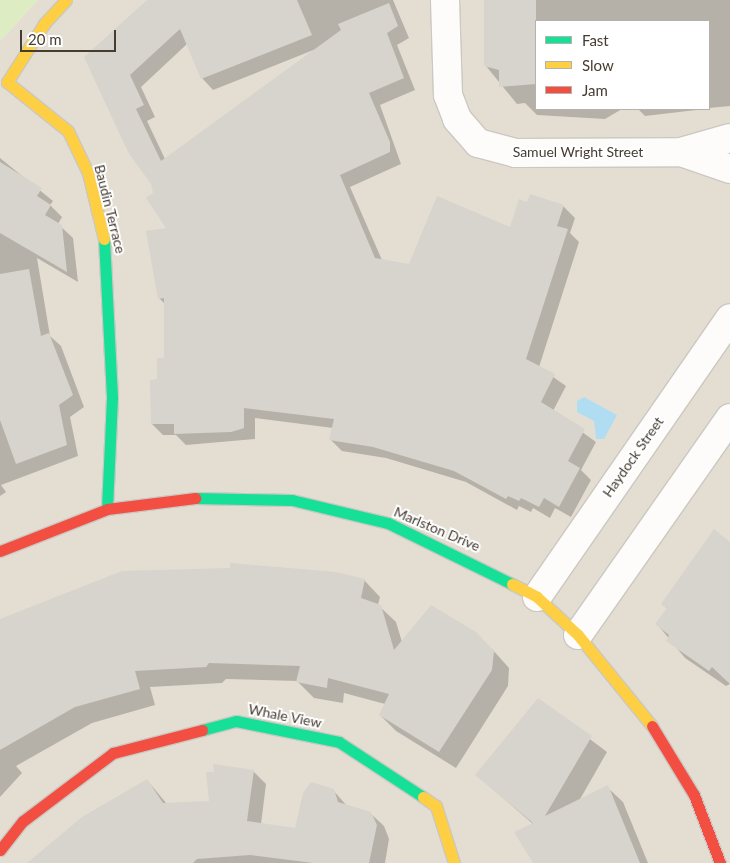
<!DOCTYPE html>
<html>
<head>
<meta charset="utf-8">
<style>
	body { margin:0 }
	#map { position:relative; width:730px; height:863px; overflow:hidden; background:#efece6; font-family:Lato,sans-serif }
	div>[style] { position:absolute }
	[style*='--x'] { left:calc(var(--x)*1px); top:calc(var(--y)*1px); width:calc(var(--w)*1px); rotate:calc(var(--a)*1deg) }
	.residential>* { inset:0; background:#e4ded2 }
	.green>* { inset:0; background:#deecc3 }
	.water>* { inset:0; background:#b1ddf3 }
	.shadow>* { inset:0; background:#0003 }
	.building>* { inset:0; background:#d7d3cd }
	.roads { filter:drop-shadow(1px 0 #cbc8c2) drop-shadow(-1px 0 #cbc8c2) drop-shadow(0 1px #cbc8c2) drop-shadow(0 -1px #cbc8c2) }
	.street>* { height:28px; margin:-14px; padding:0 14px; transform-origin:14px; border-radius:14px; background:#fdfcfb }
	.fast>* { height:11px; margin:-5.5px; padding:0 5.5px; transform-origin:5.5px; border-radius:5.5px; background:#16e098 }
	.slow>* { height:11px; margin:-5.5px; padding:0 5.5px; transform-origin:5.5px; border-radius:5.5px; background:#ffcf43 }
	.jam>* { height:11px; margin:-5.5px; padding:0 5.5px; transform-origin:5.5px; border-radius:5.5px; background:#f24e42 }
	span { translate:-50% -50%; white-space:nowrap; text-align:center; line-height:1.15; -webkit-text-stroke:4px #fff; paint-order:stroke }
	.street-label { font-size:14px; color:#453c32 }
	.legend { position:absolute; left:535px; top:20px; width:175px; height:90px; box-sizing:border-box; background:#fff; border:1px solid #b5b1ad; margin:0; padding:6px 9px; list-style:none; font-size:15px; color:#453c32 }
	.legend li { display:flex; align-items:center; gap:10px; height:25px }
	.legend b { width:25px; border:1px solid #b5b1ad }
	.scale { position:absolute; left:20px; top:30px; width:96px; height:22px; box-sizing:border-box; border:2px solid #453c32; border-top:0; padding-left:6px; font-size:15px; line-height:18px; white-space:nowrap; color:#453c32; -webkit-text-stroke:4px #fff; paint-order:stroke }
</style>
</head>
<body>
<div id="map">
	<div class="residential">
		<div style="clip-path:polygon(evenodd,38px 0,730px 0,730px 863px,0 863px,0 41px,38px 0,536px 21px,709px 21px,709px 109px,536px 109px,536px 21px)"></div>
	</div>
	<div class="green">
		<div style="clip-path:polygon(0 0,38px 0,0 41px)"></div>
	</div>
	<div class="water">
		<div style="clip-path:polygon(584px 397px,617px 415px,604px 439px,596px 439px,594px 421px,577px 412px,577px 401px)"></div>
	</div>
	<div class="shadow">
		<div style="clip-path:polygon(evenodd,150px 0,393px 0,409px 38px,397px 45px,415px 90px,380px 105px,401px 164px,350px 187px,382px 260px,410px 266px,510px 228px,528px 204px,563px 206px,575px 218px,570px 233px,579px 242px,539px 367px,566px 386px,553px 411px,596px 442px,581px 470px,591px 480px,571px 517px,555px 508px,550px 518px,533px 508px,531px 512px,519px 506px,517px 510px,466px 482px,386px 458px,342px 451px,330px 439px,333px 428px,255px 418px,255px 439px,186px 445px,176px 435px,163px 435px,152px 424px,165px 359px,165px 304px,159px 298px,168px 229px,153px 184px,86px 58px,150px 0,187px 44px,202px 78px,213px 90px,316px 49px,165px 159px,147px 121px,155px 117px,141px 87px,187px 44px)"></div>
		<div style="clip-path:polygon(486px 0,730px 0,730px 106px,709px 108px,709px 21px,536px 21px,536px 109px,622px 109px,605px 119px,537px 115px,525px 103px,517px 104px,486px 66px)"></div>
		<div style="clip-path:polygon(638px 109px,705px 109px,645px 116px)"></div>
		<div style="clip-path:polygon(0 158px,53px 201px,50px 205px,62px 217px,58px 224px,73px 238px,78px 282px,37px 258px,50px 336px,61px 346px,84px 407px,70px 417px,78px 456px,1px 485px,6px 492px,0 496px)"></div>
		<div style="clip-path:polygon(730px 545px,730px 684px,726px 686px,685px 658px,657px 624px,668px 609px,662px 604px)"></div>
		<div style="clip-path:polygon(122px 572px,364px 580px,380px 597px,378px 605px,396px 622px,402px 642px,492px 649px,509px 668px,508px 686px,456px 768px,396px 731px,380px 715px,385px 704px,344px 693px,343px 703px,314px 698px,297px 681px,226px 679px,222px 683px,150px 687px,155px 705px,92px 723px,16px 766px,22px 773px,0 797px,0 620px)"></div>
		<div style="clip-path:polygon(538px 700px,607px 752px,579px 801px,607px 787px,623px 802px,648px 863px,534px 863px,533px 824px,477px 775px)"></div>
		<div style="clip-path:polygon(253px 771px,266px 784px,261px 824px,296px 829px,333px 790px,347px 806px,370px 813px,384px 826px,389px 839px,385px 863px,41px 863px,147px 780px,167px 804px,210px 802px)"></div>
	</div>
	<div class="building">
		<div style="clip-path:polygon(147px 0,297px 0,312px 35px,201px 79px,180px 29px,130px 75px,144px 105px,136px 109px,161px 161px,341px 30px,338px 24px,389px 3px,398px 26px,387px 33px,404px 78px,369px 93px,390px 142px,390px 152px,340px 175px,375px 258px,409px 264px,437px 196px,510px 227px,519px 199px,527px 202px,530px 194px,564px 205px,557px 226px,568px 229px,526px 359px,555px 374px,541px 402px,585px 429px,568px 461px,580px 468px,559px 507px,544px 498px,539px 507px,521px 498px,519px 501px,508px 496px,506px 499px,454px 471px,373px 447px,329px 440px,334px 419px,244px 408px,244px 428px,231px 432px,174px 434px,174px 424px,151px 424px,150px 380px,157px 379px,157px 358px,164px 358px,164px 298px,158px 299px,146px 231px,166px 228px,146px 198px,153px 193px,151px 184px,128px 152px,84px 57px)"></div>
		<div style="clip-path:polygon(484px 0,536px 0,536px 84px,499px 87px,499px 70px,484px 66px)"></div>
		<div style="clip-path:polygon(0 162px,42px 188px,37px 196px,51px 205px,45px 215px,62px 225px,67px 272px,0 233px)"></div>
		<div style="clip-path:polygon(29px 269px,41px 336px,49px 333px,73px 395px,59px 405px,67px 445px,16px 464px,0 420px,0 274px)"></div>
		<div style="clip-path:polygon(714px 529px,730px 542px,730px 684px,712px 667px,709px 671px,666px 641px,669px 635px,655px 624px,667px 608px,661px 604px)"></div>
		<div style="clip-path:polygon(230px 563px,336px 572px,365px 579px,361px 598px,381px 605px,394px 650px,431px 605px,476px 632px,494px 651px,492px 670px,439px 752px,379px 715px,389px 694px,328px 678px,327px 688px,296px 682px,300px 666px,209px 663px,206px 667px,135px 671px,140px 689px,75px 707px,0 750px,0 619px,122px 571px,230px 568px)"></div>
		<div style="clip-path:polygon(538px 698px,592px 736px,545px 816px,608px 785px,640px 863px,533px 863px,514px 832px,533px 823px,475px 775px)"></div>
		<div style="clip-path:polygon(213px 764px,254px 770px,247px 821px,295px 828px,303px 793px,311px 782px,334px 789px,338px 802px,371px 812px,377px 825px,369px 863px,313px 863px,250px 855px,197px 859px,193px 863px,27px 863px,82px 817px,147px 779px,163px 803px,209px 801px,206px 772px,214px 772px)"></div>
	</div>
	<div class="roads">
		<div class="street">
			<div style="--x:445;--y:0;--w:95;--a:88.2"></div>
			<div style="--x:448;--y:95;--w:26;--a:69"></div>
			<div style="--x:457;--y:119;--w:32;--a:49"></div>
			<div style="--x:478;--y:143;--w:38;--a:15"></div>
			<div style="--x:515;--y:153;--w:166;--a:-0.3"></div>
			<div style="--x:681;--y:152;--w:51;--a:-15.9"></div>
			<div style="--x:681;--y:152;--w:52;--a:19.1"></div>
			<div style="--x:537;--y:597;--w:339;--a:-55.3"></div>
			<div style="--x:578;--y:635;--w:265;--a:-55"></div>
		</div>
		<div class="fast">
			<div style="--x:104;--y:239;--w:159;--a:87.1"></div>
			<div style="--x:112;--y:398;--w:111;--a:92.6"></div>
			<div style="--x:195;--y:498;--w:97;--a:1.2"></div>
			<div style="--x:292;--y:500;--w:99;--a:13.5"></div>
			<div style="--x:388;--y:523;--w:138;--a:26.2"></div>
			<div style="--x:202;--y:730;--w:35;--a:-15"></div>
			<div style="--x:236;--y:721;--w:105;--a:11.5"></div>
			<div style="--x:339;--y:742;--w:100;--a:33.2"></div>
		</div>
		<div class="slow">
			<div style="--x:66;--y:0;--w:33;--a:133"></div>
			<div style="--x:44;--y:24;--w:69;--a:122.5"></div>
			<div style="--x:7;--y:82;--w:78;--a:38.8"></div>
			<div style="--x:68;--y:131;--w:47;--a:64.5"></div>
			<div style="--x:88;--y:173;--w:68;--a:76.4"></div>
			<div style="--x:512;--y:584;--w:28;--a:27"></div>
			<div style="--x:537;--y:597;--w:56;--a:42.8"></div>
			<div style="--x:578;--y:635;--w:117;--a:50.9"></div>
			<div style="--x:423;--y:797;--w:16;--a:35"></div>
			<div style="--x:436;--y:806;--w:60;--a:72.5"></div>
		</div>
		<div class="jam">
			<div style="--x:0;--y:551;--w:115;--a:-21.4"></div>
			<div style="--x:107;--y:509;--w:89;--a:-7.1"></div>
			<div style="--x:652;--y:726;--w:81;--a:58.7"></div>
			<div style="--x:694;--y:795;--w:73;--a:69.1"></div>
			<div style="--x:0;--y:850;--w:37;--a:-52"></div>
			<div style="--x:23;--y:821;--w:113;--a:-37.1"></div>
			<div style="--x:113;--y:753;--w:92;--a:-14.5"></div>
		</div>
	</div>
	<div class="street-label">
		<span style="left:578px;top:152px">Samuel Wright Street</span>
		<span style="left:110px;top:209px;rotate:76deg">Baudin Terrace</span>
		<span style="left:633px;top:457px;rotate:-55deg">Haydock Street</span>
		<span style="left:437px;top:529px;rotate:23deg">Marlston Drive</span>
		<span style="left:285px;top:716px;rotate:11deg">Whale View</span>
	</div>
	<ul class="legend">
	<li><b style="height:6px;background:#16e098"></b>Fast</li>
	<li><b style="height:6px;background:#ffcf43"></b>Slow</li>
	<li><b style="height:6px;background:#f24e42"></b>Jam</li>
	</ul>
	<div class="scale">20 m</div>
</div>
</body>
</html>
